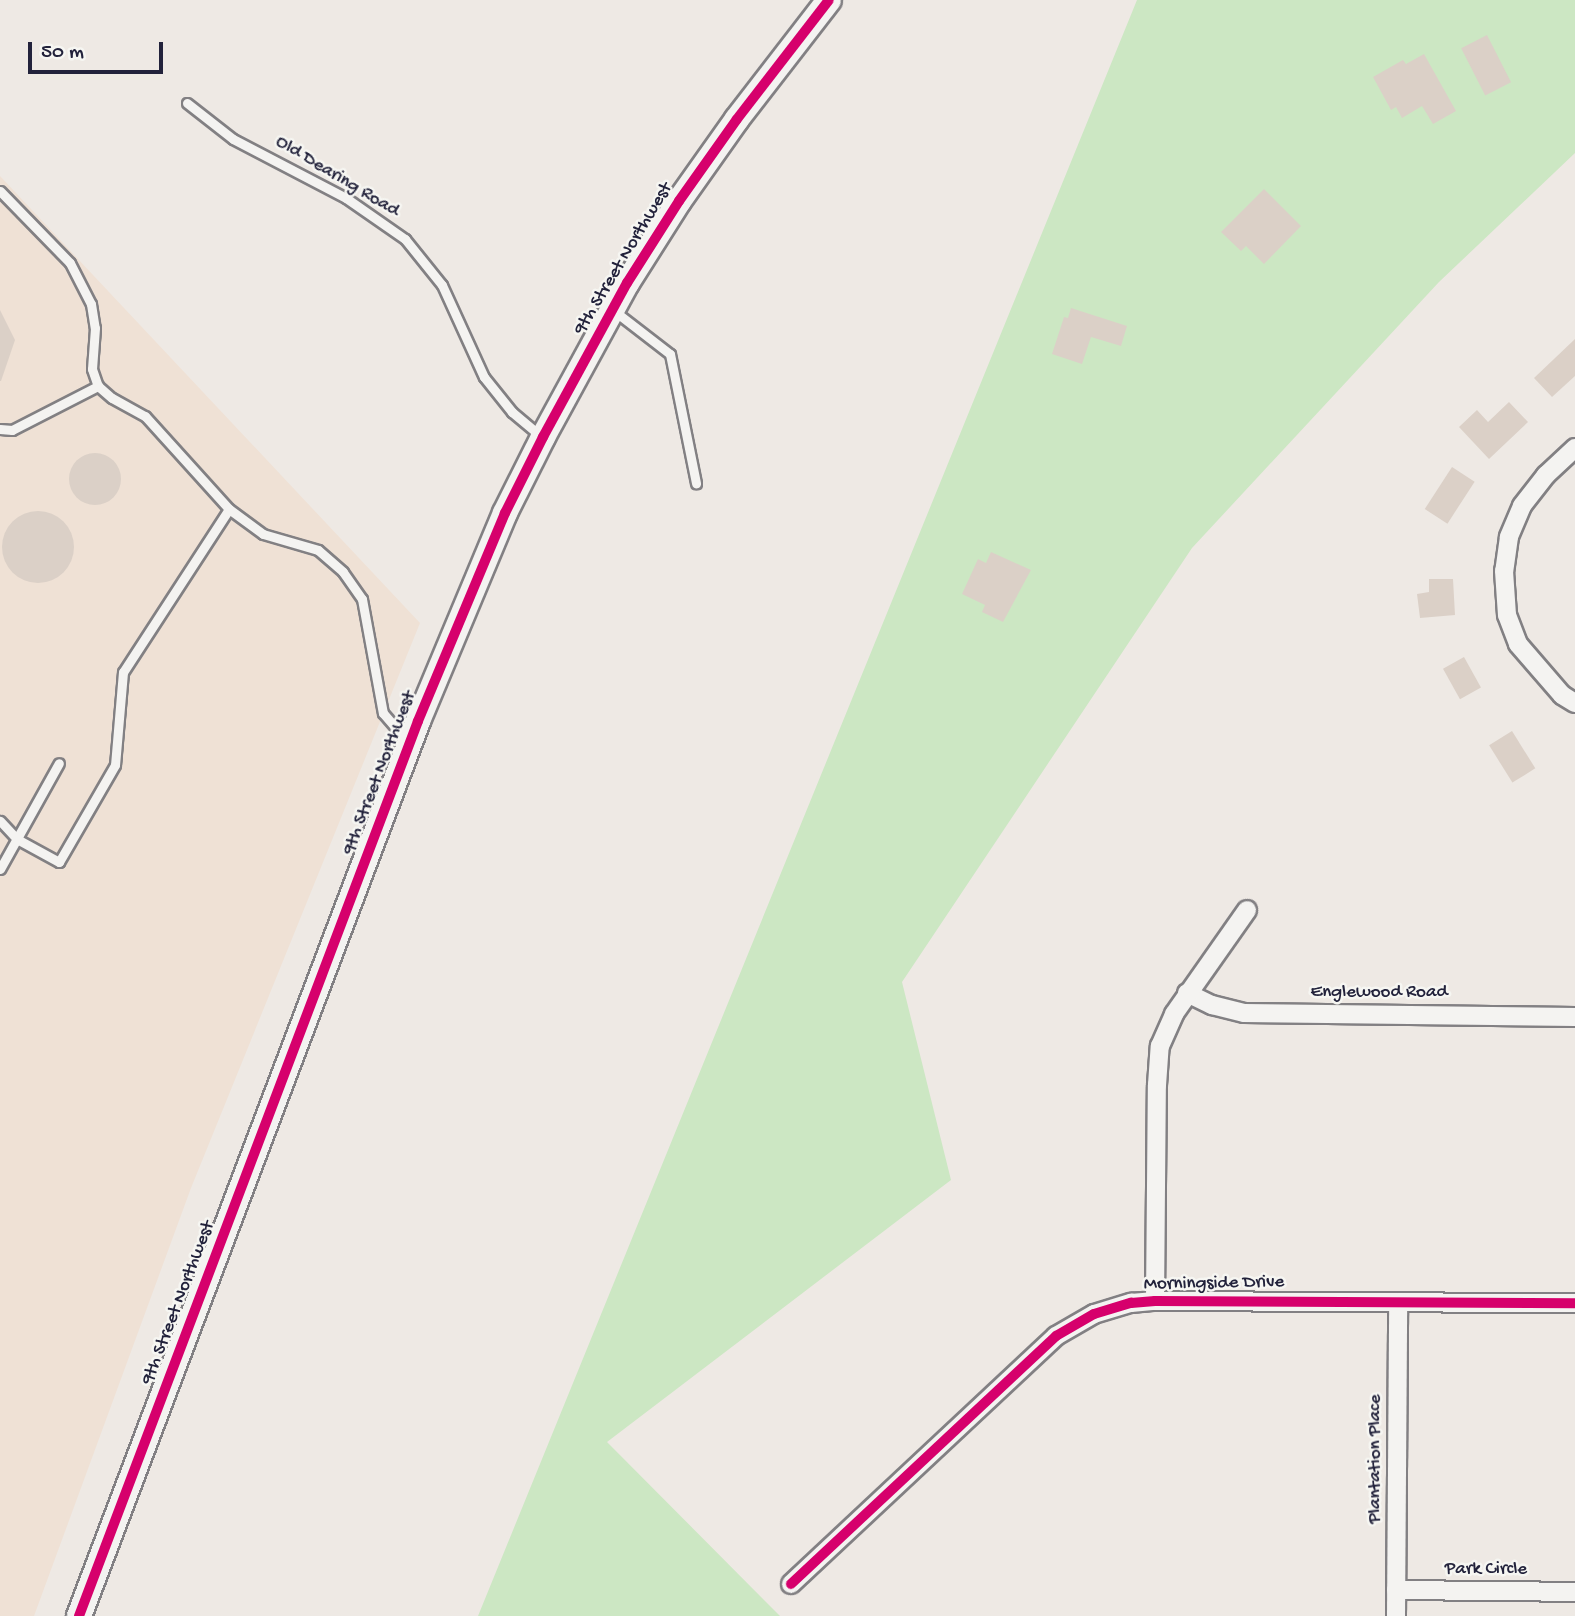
<!DOCTYPE html>
<html>
<head>
<meta charset="utf-8">
<style>
	body { margin:0 }
	#map { position:relative; width:1575px; height:1616px; overflow:hidden; background:#eee9e4; font-family:"Gochi Hand",sans-serif }
	div>[style] { position:absolute }
	[style*='--x'] { left:calc(var(--x)*1px); top:calc(var(--y)*1px); width:calc(var(--w)*1px); rotate:calc(var(--a)*1deg) }
	.built>* { inset:0; background:#efe1d5 }
	.green>* { inset:0; background:#cce7c3 }
	.building>* { inset:0; background:#dbd0c7; transform-origin:0 0 }
	.round { border-radius:50% }
	.roads { filter:drop-shadow(2px 0 #828083) drop-shadow(-2px 0 #828083) drop-shadow(0 2px #828083) drop-shadow(0 -2px #828083) }
	.lane>* { height:9px; margin:-4.5px; padding:0 4.5px; transform-origin:4.5px; border-radius:4.5px; background:#f4f3f1 }
	.street>* { height:18px; margin:-9px; padding:0 9px; transform-origin:9px; border-radius:9px; background:#f4f3f1 }
	.secondary>* { height:24px; margin:-12px; padding:0 12px; transform-origin:12px; border-radius:12px; background:#f4f3f1 }
	.cycleway>* { height:10px; margin:-5px; padding:0 5px; transform-origin:5px; border-radius:5px; background:#d6006c }
	span { translate:-50% -50%; white-space:nowrap; text-align:center; line-height:1.15; -webkit-text-stroke:5px #f6f6f2; paint-order:stroke }
	.street-label { font-size:19px; color:#22223b }
	.scale { position:absolute; left:28px; top:42px; width:135px; height:32px; box-sizing:border-box; border:4px solid #22223b; border-top:0; padding-left:9px; font-size:21px; line-height:24px; white-space:nowrap; color:#22223b; -webkit-text-stroke:5px #f6f6f2; paint-order:stroke }
</style>
</head>
<body>
<div id="map">
	<div class="built">
		<div style="clip-path:polygon(0 176px,420px 623px,191px 1188px,34px 1616px,0 1616px)"></div>
	</div>
	<div class="green">
		<div style="clip-path:polygon(1137px 0,1575px 0,1575px 153px,1439px 282px,1192px 548px,902px 982px,951px 1180px,607px 1442px,780px 1616px,478px 1616px)"></div>
	</div>
	<div class="building">
		<div style="left:1487px;top:35px;width:53px;height:29px;rotate:63deg"></div>
		<div style="clip-path:polygon(1424px 54px,1456px 111px,1433px 124px,1422px 106px,1402px 118px,1396px 107px,1391px 110px,1373px 77px,1403px 60px,1406px 64px)"></div>
		<div style="clip-path:polygon(1264px 189px,1301px 226px,1264px 264px,1246px 246px,1241px 251px,1221px 232px)"></div>
		<div style="clip-path:polygon(1071px 308px,1127px 326px,1121px 346px,1091px 337px,1082px 364px,1052px 354px,1064px 317px,1068px 318px)"></div>
		<div style="clip-path:polygon(0 310px,15px 340px,1px 381px,0 381px)"></div>
		<div style="clip-path:polygon(1575px 339px,1575px 376px,1552px 397px,1534px 378px)"></div>
		<div style="clip-path:polygon(1509px 402px,1528px 422px,1489px 459px,1459px 427px,1477px 410px,1488px 422px)"></div>
		<div class="round" style="left:69px;top:453px;width:52px;height:52px"></div>
		<div style="left:1452px;top:467px;width:27px;height:50px;rotate:33deg"></div>
		<div class="round" style="left:2px;top:511px;width:72px;height:72px"></div>
		<div style="clip-path:polygon(991px 552px,1031px 570px,1003px 622px,982px 612px,985px 605px,962px 594px,978px 559px,986px 563px)"></div>
		<div style="clip-path:polygon(1429px 579px,1453px 579px,1455px 615px,1420px 618px,1417px 594px,1429px 592px)"></div>
		<div style="left:1464px;top:657px;width:35px;height:24px;rotate:61deg"></div>
		<div style="left:1512px;top:731px;width:44px;height:27px;rotate:58deg"></div>
	</div>
	<div class="roads">
		<div class="lane">
			<div style="--x:187;--y:103;--w:58;--a:38"></div>
			<div style="--x:233;--y:139;--w:127;--a:27.6"></div>
			<div style="--x:346;--y:198;--w:72;--a:34.8"></div>
			<div style="--x:405;--y:239;--w:59;--a:51.2"></div>
			<div style="--x:442;--y:285;--w:101;--a:65.5"></div>
			<div style="--x:484;--y:377;--w:45;--a:51.3"></div>
			<div style="--x:512;--y:412;--w:38;--a:40"></div>
			<div style="--x:0;--y:191;--w:100;--a:45.8"></div>
			<div style="--x:70;--y:263;--w:46;--a:62.9"></div>
			<div style="--x:91;--y:304;--w:24;--a:81"></div>
			<div style="--x:95;--y:328;--w:41;--a:94.2"></div>
			<div style="--x:92;--y:369;--w:18;--a:71"></div>
			<div style="--x:98;--y:386;--w:18;--a:41"></div>
			<div style="--x:112;--y:398;--w:38;--a:29"></div>
			<div style="--x:145;--y:416;--w:125;--a:47.9"></div>
			<div style="--x:229;--y:509;--w:194;--a:123"></div>
			<div style="--x:123;--y:672;--w:93;--a:94.9"></div>
			<div style="--x:115;--y:765;--w:112;--a:120"></div>
			<div style="--x:59;--y:862;--w:48;--a:-151.3"></div>
			<div style="--x:17;--y:839;--w:25;--a:-133"></div>
			<div style="--x:613;--y:310;--w:72;--a:37.7"></div>
			<div style="--x:670;--y:354;--w:132;--a:78.6"></div>
			<div style="--x:0;--y:429;--w:12;--a:5"></div>
			<div style="--x:12;--y:430;--w:97;--a:-27.1"></div>
			<div style="--x:229;--y:509;--w:42;--a:36.3"></div>
			<div style="--x:263;--y:534;--w:57;--a:16.2"></div>
			<div style="--x:318;--y:550;--w:33;--a:41"></div>
			<div style="--x:343;--y:572;--w:33;--a:55"></div>
			<div style="--x:362;--y:599;--w:116;--a:79.6"></div>
			<div style="--x:383;--y:713;--w:38;--a:49"></div>
			<div style="--x:0;--y:869;--w:121;--a:-60.9"></div>
		</div>
		<div class="street">
			<div style="--x:1575;--y:448;--w:40;--a:137"></div>
			<div style="--x:1546;--y:475;--w:39;--a:128"></div>
			<div style="--x:1522;--y:506;--w:34;--a:113"></div>
			<div style="--x:1509;--y:537;--w:34;--a:98"></div>
			<div style="--x:1504;--y:571;--w:44;--a:86.1"></div>
			<div style="--x:1507;--y:615;--w:31;--a:69"></div>
			<div style="--x:1518;--y:644;--w:67;--a:49.2"></div>
			<div style="--x:1562;--y:695;--w:15;--a:32"></div>
			<div style="--x:1187;--y:993;--w:28;--a:26"></div>
			<div style="--x:1212;--y:1005;--w:33;--a:14"></div>
			<div style="--x:1244;--y:1013;--w:331;--a:0.7"></div>
			<div style="--x:1155;--y:1301;--w:216;--a:-89.5"></div>
			<div style="--x:1157;--y:1085;--w:39;--a:-86"></div>
			<div style="--x:1160;--y:1046;--w:35;--a:-66"></div>
			<div style="--x:1174;--y:1014;--w:127;--a:-54.9"></div>
			<div style="--x:791;--y:1584;--w:363;--a:-43.1"></div>
			<div style="--x:1056;--y:1336;--w:44;--a:-30.1"></div>
			<div style="--x:1094;--y:1314;--w:39;--a:-17"></div>
			<div style="--x:1131;--y:1303;--w:24;--a:-5"></div>
			<div style="--x:1155;--y:1301;--w:420;--a:0.3"></div>
			<div style="--x:1396;--y:1590;--w:179;--a:0.6"></div>
			<div style="--x:1396;--y:1616;--w:314;--a:-89.6"></div>
		</div>
		<div class="secondary">
			<div style="--x:79;--y:1616;--w:957;--a:-69.25"></div>
			<div style="--x:418;--y:721;--w:225;--a:-67.3"></div>
			<div style="--x:505;--y:513;--w:85;--a:-63.4"></div>
			<div style="--x:543;--y:437;--w:175;--a:-61.4"></div>
			<div style="--x:627;--y:283;--w:97;--a:-57.6"></div>
			<div style="--x:679;--y:201;--w:100;--a:-54.7"></div>
			<div style="--x:737;--y:119;--w:150;--a:-52.3"></div>
		</div>
	</div>
	<div class="cycleway">
		<div style="--x:791;--y:1584;--w:363;--a:-43.1"></div>
		<div style="--x:1056;--y:1336;--w:44;--a:-30.1"></div>
		<div style="--x:1094;--y:1314;--w:39;--a:-17"></div>
		<div style="--x:1131;--y:1303;--w:24;--a:-5"></div>
		<div style="--x:1155;--y:1301;--w:420;--a:0.3"></div>
		<div style="--x:79;--y:1616;--w:957;--a:-69.25"></div>
		<div style="--x:418;--y:721;--w:225;--a:-67.3"></div>
		<div style="--x:505;--y:513;--w:85;--a:-63.4"></div>
		<div style="--x:543;--y:437;--w:175;--a:-61.4"></div>
		<div style="--x:627;--y:283;--w:97;--a:-57.6"></div>
		<div style="--x:679;--y:201;--w:100;--a:-54.7"></div>
		<div style="--x:737;--y:119;--w:150;--a:-52.3"></div>
	</div>
	<div class="street-label">
		<span style="left:337px;top:177px;rotate:31deg">Old Dearing Road</span>
		<span style="left:624px;top:259px;rotate:-59deg">9th Street Northwest</span>
		<span style="left:380px;top:773px;rotate:-69deg">9th Street Northwest</span>
		<span style="left:1379px;top:993px">Englewood Road</span>
		<span style="left:1214px;top:1284px;rotate:-1deg">Morningside Drive</span>
		<span style="left:179px;top:1303px;rotate:-69deg">9th Street Northwest</span>
		<span style="left:1376px;top:1459px;rotate:-90deg">Plantation Place</span>
		<span style="left:1486px;top:1570px">Park Circle</span>
	</div>
	<div class="scale">50 m</div>
</div>
</body>
</html>
